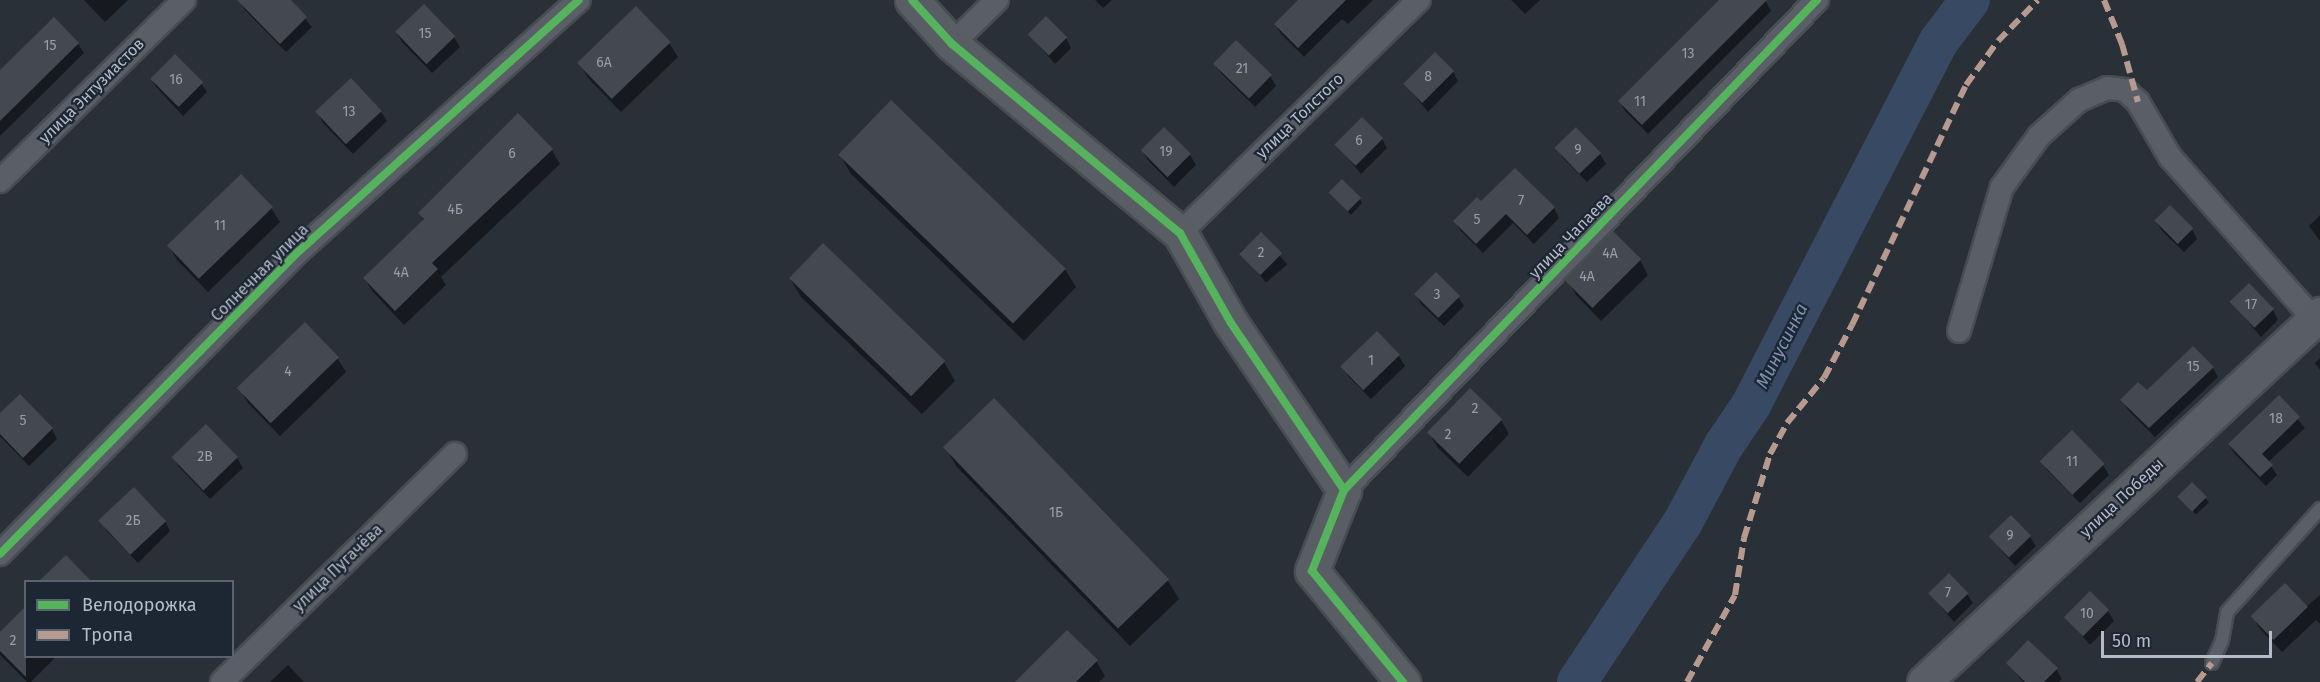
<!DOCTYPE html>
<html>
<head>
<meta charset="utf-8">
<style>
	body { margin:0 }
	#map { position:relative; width:2320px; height:682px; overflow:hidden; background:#2a3038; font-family:"Fira Sans",sans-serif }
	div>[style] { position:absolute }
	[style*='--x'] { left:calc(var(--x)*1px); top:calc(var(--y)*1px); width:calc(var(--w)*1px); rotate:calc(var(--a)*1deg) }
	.shadow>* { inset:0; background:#0007; transform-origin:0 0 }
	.river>* { height:40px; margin:-20px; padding:0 20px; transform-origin:20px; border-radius:20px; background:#384963 }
	.building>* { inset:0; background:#444950; transform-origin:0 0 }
	.roads { filter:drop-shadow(2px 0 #484c53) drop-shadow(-2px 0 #484c53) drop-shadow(0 2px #484c53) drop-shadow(0 -2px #484c53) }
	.lane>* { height:12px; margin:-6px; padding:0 6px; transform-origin:6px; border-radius:6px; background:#5a5e66 }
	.street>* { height:22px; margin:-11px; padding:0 11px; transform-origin:11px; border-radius:11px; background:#5a5e66 }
	.secondary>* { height:33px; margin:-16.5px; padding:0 16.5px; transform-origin:16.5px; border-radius:16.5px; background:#595d64 }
	.quiet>* { height:6px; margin-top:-3px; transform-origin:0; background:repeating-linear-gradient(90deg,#b69a8f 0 12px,transparent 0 18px) }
	.cycleway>* { height:8px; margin:-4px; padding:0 4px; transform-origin:4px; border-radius:4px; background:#56b35d }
	span { translate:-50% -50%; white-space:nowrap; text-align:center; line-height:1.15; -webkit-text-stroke:4.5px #1d2633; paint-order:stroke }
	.number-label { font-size:14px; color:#989fab }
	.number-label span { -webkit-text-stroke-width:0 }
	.street-label { font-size:16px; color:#b4bcc9 }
	.water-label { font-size:18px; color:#7c92b1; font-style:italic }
	.legend { position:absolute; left:24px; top:580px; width:210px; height:78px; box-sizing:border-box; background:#1d2633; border:2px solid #59626f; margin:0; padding:8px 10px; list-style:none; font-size:18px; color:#b4bcc9 }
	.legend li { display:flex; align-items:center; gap:12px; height:30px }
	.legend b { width:30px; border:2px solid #59626f }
	.scale { position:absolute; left:2101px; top:631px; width:171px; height:27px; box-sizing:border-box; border:3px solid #b4bcc9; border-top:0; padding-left:8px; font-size:18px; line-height:21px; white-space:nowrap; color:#b4bcc9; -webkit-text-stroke:4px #1d2633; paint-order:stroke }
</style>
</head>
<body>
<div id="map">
	<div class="shadow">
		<div style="clip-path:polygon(84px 0,128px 0,105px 22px)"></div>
		<div style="clip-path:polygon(289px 0,312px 27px,286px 52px,245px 10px,240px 1px)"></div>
		<div style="clip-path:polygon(1095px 0,1112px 0,1103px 8px)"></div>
		<div style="clip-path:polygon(1322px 0,1373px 0,1348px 24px,1342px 19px,1304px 57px,1281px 34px,1275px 24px)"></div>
		<div style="clip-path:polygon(1511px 0,1540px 0,1525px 14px)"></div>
		<div style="clip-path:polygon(1721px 0,1765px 0,1771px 11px,1648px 134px,1625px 111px,1619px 101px)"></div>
		<div style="clip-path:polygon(424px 6px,454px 37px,460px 47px,432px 73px,402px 42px,396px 32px)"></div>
		<div style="clip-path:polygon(1029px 34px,1066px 38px,1071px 48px,1055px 64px)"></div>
		<div style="clip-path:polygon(669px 43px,678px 57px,621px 112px,588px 78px,579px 63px)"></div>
		<div style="clip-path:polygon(78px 44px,84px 53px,0 136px,0 72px)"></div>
		<div style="clip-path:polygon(1215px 63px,1270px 76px,1276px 86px,1255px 107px,1221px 73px)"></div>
		<div style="clip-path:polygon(1453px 72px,1458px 81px,1428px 112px,1405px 84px)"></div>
		<div style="clip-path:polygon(151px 79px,201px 83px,207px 92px,183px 116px,157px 88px)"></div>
		<div style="clip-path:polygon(381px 112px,387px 121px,353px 154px,323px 123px,318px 113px)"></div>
		<div style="clip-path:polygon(1164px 129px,1190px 155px,1196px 165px,1174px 187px,1148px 160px,1142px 151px)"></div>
		<div style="clip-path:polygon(1382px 139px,1387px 148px,1361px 174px,1337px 145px)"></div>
		<div style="clip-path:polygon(1557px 148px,1600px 154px,1606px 164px,1587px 182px,1563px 158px)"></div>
		<div style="clip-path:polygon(552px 150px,560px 164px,441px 277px,446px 285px,404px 325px,373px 292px,364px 278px,424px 221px,420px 214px)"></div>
		<div style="clip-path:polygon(840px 155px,1065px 269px,1076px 287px,1024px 341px,851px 174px)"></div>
		<div style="clip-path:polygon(1515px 170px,1554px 208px,1559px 218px,1534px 244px,1513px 223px,1483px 253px,1460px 230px,1455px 221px,1481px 203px)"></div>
		<div style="clip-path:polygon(1334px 197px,1360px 199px,1362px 203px,1351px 215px)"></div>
		<div style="clip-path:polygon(271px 208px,280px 222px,208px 292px,177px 260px,169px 246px)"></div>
		<div style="clip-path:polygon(2320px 215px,2320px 241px,2309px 226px)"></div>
		<div style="clip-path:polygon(2156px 221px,2192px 229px,2197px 239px,2184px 252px,2162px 231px)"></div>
		<div style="left:1261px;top:234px;width:40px;height:28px;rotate:49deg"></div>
		<div style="clip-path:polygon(1640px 260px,1648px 275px,1601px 321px,1576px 295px,1567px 280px)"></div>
		<div style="clip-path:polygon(790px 279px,944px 362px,955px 381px,922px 414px,801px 297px)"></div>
		<div style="clip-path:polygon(1416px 294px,1458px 297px,1464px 306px,1444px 326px,1421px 304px)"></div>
		<div style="clip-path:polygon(2231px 301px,2273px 310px,2278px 320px,2261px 337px)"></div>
		<div style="clip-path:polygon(1377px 333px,1399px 356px,1405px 366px,1371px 399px,1349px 377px,1343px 367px)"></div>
		<div style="clip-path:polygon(337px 358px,346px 372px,280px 436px,248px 403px,239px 388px)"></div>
		<div style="clip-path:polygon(2320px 358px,2320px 370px,2315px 363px)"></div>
		<div style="clip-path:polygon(2213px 368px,2218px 377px,2155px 437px,2128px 410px,2122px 400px)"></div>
		<div style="clip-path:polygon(2279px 397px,2305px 428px,2268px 462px,2277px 475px,2266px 486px,2235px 454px,2229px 445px)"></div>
		<div style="clip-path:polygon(0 415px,52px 429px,57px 439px,29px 466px,0 436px)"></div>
		<div style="clip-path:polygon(1501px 420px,1509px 434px,1468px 477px,1438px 448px,1429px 433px)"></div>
		<div style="clip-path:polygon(945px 447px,1168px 581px,1179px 599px,1130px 646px,956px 466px)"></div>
		<div style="clip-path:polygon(173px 457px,237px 458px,243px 468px,210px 499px,179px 467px)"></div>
		<div style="clip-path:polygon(2041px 460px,2103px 465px,2109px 475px,2080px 503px,2047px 470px)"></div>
		<div style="left:2192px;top:484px;width:25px;height:18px;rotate:47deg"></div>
		<div style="clip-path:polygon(101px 521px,165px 521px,170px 531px,138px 563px,107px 531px)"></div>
		<div style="clip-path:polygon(1990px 537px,2030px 537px,2036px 546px,2015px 566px)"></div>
		<div style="clip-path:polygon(2090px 593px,2108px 611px,2114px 621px,2090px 645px,2066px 617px)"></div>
		<div style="clip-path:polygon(1930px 594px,1967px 594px,1973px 603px,1954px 622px)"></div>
		<div style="clip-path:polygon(2320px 595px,2320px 624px,2316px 620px,2282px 652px,2260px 629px,2252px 616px,2306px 607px)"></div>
		<div style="clip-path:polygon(0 634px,26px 656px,57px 656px,31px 682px,27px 682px,0 655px)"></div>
		<div style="clip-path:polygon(1096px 661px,1105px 676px,1099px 682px,1026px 682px)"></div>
		<div style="clip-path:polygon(2008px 663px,2056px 669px,2062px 679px,2059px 682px,2023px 682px)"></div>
		<div style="clip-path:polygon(288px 665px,304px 682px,270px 682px)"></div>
	</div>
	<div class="river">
		<div style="--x:1577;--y:682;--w:192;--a:-56.5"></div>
		<div style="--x:1683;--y:522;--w:87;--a:-62"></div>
		<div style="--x:1724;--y:445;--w:48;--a:-56"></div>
		<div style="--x:1751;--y:405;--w:410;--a:-62.7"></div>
		<div style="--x:1939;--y:41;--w:51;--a:-52.9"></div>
	</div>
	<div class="building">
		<div style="clip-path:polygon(237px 0,291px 0,307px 17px,280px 44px)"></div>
		<div style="clip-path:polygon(1298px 0,1346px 0,1298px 48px,1274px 24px)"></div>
		<div style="clip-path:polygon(1719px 0,1767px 0,1642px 125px,1618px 101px)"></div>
		<div style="left:424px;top:4px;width:45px;height:40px;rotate:46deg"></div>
		<div style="left:636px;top:6px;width:50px;height:82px;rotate:46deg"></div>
		<div style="left:1046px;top:16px;width:30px;height:26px;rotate:45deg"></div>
		<div style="clip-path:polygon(54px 17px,79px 43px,0 121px,0 70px)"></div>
		<div style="left:1236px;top:40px;width:50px;height:33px;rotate:44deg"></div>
		<div style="left:1435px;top:52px;width:27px;height:45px;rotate:45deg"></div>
		<div style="left:175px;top:54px;width:40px;height:35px;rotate:45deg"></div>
		<div style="left:351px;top:78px;width:45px;height:49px;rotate:47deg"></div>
		<div style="left:891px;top:100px;width:243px;height:76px;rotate:44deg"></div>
		<div style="clip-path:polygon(518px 113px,553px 149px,432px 263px,438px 269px,395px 311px,363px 278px,424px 219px,418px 213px)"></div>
		<div style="left:1362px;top:117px;width:30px;height:39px;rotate:45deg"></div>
		<div style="left:1164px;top:127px;width:38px;height:33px;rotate:45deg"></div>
		<div style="left:1576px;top:127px;width:36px;height:30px;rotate:46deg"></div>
		<div style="clip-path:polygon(1515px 168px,1555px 207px,1527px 235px,1506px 214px,1476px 244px,1453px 221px,1477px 197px,1481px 201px)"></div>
		<div style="left:241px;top:174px;width:46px;height:103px;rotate:46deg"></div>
		<div style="left:1342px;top:179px;width:27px;height:19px;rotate:45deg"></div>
		<div style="left:2170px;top:205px;width:33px;height:22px;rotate:45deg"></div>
		<div style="left:1613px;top:231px;width:40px;height:69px;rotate:45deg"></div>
		<div style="left:1261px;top:232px;width:30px;height:31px;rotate:45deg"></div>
		<div style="left:823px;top:243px;width:170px;height:49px;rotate:44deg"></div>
		<div style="left:1436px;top:272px;width:34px;height:31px;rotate:45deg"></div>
		<div style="left:2249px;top:283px;width:36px;height:27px;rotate:46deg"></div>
		<div style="left:305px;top:322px;width:49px;height:95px;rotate:46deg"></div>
		<div style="left:1377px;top:331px;width:33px;height:51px;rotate:46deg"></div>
		<div style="clip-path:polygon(2193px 346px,2214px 367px,2149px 428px,2120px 400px,2138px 382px,2147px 390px)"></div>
		<div style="left:1470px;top:388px;width:45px;height:62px;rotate:44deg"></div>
		<div style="clip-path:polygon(20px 394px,53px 428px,23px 458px,0 434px,0 413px)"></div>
		<div style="clip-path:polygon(2279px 395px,2300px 417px,2262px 454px,2273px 465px,2260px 477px,2228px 444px)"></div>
		<div style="left:994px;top:398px;width:252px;height:71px;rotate:46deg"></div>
		<div style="left:206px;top:424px;width:46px;height:48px;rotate:46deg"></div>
		<div style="left:2072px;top:430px;width:47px;height:45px;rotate:46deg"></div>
		<div style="left:2192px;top:482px;width:21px;height:21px;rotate:45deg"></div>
		<div style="left:134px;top:487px;width:47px;height:49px;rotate:47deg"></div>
		<div style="left:2011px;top:515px;width:29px;height:31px;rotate:46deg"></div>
		<div style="clip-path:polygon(66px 555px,92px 582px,38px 582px)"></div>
		<div style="left:1949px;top:573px;width:28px;height:29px;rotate:46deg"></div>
		<div style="left:2285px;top:583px;width:33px;height:48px;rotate:46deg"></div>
		<div style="left:2090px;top:591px;width:27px;height:37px;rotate:45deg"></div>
		<div style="clip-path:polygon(26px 606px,26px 677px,0 651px,0 632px)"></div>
		<div style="clip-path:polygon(1067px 630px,1098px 660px,1076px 682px,1015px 682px)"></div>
		<div style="clip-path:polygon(2028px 640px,2058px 668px,2044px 682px,2025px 682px,2006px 663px)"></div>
	</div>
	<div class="roads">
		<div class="lane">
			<div style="--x:2212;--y:663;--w:24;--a:-66"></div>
			<div style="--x:2222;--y:641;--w:29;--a:-80"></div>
			<div style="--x:2227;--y:612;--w:139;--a:-47.9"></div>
		</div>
		<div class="street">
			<div style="--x:952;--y:44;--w:63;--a:-44.4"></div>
			<div style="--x:0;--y:181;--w:258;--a:-44.5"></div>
			<div style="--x:1180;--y:233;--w:334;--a:-44.3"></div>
			<div style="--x:1959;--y:331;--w:150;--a:-73.4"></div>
			<div style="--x:2002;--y:187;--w:63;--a:-54"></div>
			<div style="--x:2039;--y:136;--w:54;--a:-42"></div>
			<div style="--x:2079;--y:100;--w:30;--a:-23"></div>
			<div style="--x:2107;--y:88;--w:18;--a:6"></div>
			<div style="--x:2125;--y:90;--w:18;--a:43"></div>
			<div style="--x:2138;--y:102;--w:64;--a:59.8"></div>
			<div style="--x:2170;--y:157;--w:226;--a:48.4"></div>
			<div style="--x:1344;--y:490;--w:681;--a:-46.01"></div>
			<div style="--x:0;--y:554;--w:424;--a:-45.4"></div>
			<div style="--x:298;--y:252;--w:377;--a:-41.9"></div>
			<div style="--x:222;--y:682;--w:326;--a:-44.4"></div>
		</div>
		<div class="secondary">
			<div style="--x:912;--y:0;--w:59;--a:47.7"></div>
			<div style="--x:952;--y:44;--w:296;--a:39.7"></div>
			<div style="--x:1180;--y:233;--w:103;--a:60.5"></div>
			<div style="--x:1231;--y:323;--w:202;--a:55.9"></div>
			<div style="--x:1344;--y:490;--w:87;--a:111.6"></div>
			<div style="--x:1312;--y:571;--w:144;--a:50.7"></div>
			<div style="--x:1924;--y:682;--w:541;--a:-42.9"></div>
		</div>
	</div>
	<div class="quiet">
		<div style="--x:2104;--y:0;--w:48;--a:67.8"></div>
		<div style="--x:2122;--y:44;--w:60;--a:74.6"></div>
		<div style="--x:1687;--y:682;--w:99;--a:-61.1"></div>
		<div style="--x:1735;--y:595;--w:58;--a:-81"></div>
		<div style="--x:1744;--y:538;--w:88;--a:-72.8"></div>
		<div style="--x:1770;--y:454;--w:35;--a:-61"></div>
		<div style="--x:1787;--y:423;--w:58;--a:-50.6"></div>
		<div style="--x:1824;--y:378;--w:60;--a:-62.2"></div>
		<div style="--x:1852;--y:325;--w:266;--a:-64.6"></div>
		<div style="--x:1966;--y:85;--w:54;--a:-54"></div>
		<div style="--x:1998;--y:41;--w:57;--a:-45.7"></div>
		<div style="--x:2197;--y:682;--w:24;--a:-52"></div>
	</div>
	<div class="cycleway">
		<div style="--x:912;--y:0;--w:59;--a:47.7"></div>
		<div style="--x:952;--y:44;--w:296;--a:39.7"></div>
		<div style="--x:1180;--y:233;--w:103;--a:60.5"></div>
		<div style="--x:1231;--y:323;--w:202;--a:55.9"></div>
		<div style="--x:1344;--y:490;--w:87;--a:111.6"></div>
		<div style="--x:1312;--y:571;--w:144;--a:50.7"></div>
		<div style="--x:1344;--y:490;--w:681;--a:-46.01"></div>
		<div style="--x:0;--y:554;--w:424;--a:-45.4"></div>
		<div style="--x:298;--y:252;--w:377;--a:-41.9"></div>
	</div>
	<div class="number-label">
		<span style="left:425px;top:34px">15</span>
		<span style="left:50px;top:46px">15</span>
		<span style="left:1688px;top:54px">13</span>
		<span style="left:604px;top:63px">6А</span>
		<span style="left:1242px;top:69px">21</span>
		<span style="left:1428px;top:77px">8</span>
		<span style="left:176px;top:80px">16</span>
		<span style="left:1640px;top:102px">11</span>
		<span style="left:349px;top:112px">13</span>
		<span style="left:1359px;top:141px">6</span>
		<span style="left:1578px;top:150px">9</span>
		<span style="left:1166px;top:152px">19</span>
		<span style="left:512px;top:154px">6</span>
		<span style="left:1521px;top:201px">7</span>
		<span style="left:455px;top:210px">4Б</span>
		<span style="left:1477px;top:220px">5</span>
		<span style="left:220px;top:226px">11</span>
		<span style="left:1261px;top:253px">2</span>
		<span style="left:1610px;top:254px">4А</span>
		<span style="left:401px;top:273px">4А</span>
		<span style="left:1587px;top:277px">4А</span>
		<span style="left:1437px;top:295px">3</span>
		<span style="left:2251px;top:305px">17</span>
		<span style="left:1371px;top:361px">1</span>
		<span style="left:2193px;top:367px">15</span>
		<span style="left:288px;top:372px">4</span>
		<span style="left:1475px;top:409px">2</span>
		<span style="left:2276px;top:419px">18</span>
		<span style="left:23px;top:421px">5</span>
		<span style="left:1448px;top:435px">2</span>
		<span style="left:205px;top:457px">2В</span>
		<span style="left:2072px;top:462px">11</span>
		<span style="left:1056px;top:513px">1Б</span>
		<span style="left:133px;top:521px">2Б</span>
		<span style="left:2010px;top:536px">9</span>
		<span style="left:1948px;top:593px">7</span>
		<span style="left:2087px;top:614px">10</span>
		<span style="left:13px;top:641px">2</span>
	</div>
	<div class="street-label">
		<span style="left:92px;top:91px;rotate:-45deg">улица Энтузиастов</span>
		<span style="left:1300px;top:116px;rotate:-44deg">улица Толстого</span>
		<span style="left:1571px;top:236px;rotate:-46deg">улица Чапаева</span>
		<span style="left:260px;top:273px;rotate:-45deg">Солнечная улица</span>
		<span style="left:2122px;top:498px;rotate:-43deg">улица Победы</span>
		<span style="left:338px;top:568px;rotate:-44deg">улица Пугачёва</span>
	</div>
	<div class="water-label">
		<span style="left:1782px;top:346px;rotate:-63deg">Минусинка</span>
	</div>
	<ul class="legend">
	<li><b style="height:8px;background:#56b35d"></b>Велодорожка</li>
	<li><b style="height:8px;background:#b69a8f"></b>Тропа</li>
	</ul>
	<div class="scale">50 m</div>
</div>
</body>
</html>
